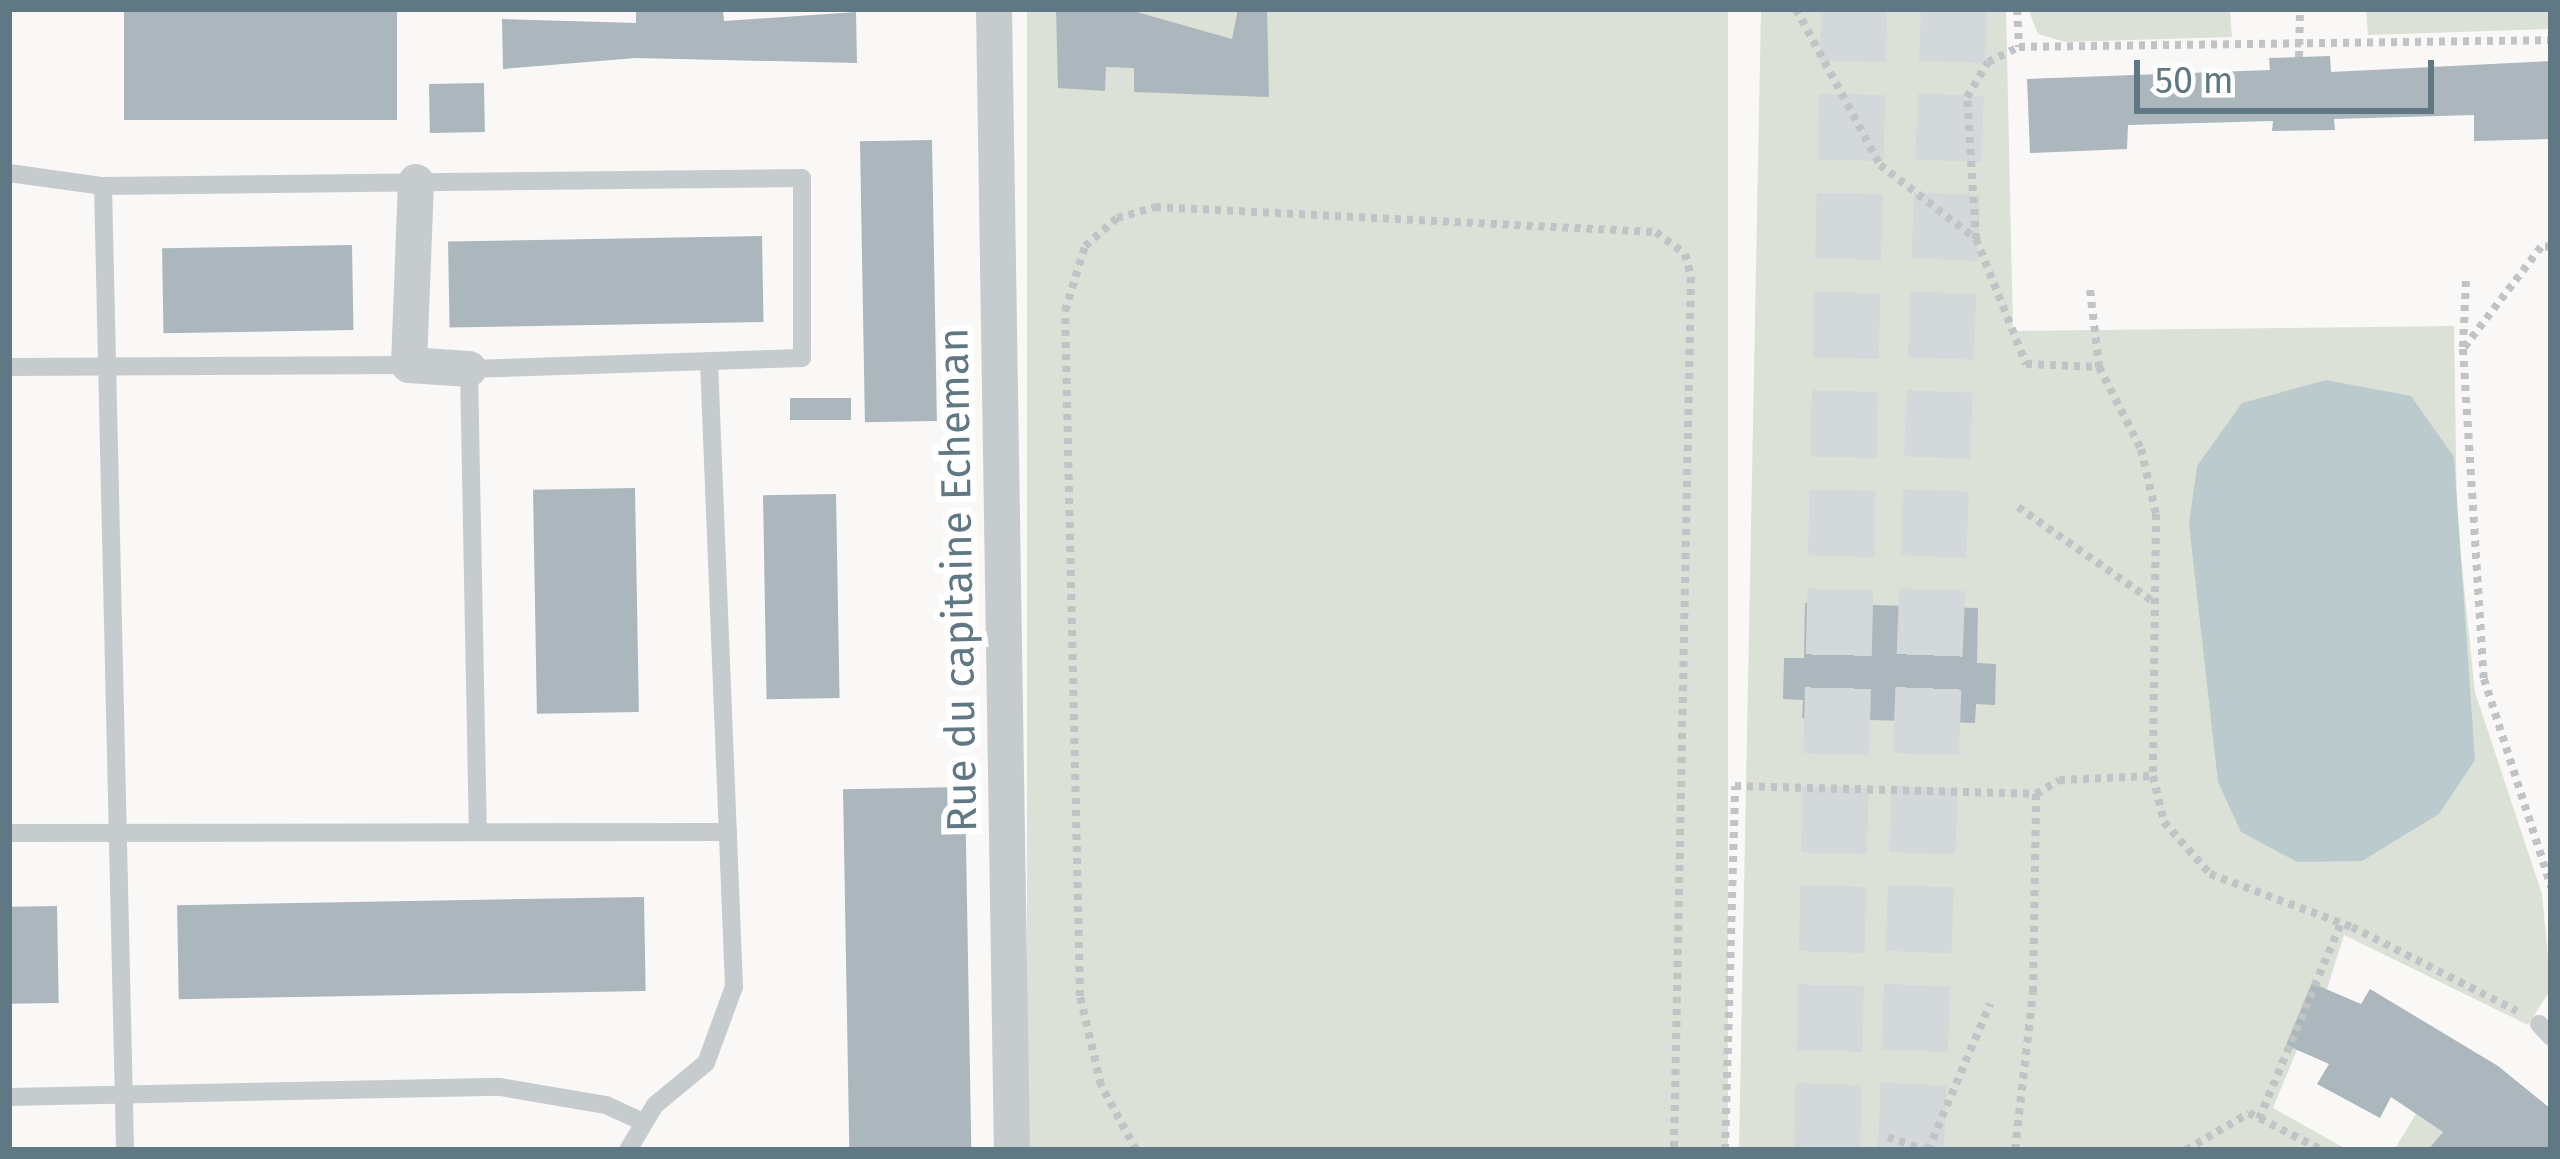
<!DOCTYPE html>
<html>
<head>
<meta charset="utf-8">
<style>
	body { margin:0 }
	#map { position:relative; width:2560px; height:1159px; overflow:hidden; background:#f9f8f6; font-family:"Fira Sans",sans-serif }
	div>[style] { position:absolute }
	[style*='--x'] { left:calc(var(--x)*1px); top:calc(var(--y)*1px); width:calc(var(--w)*1px); rotate:calc(var(--a)*1deg) }
	.green>* { inset:0; background:#dbe1d6; transform-origin:0 0 }
	.water>* { inset:0; background:#bbcbcd }
	.building>* { inset:0; background:#abb7bc; transform-origin:0 0 }
	.motorway-tunnel>* { height:66px; margin-top:-33px; transform-origin:0; background:repeating-linear-gradient(90deg,#d3d8da 0 66px,transparent 0 99px) }
	.path>* { height:8px; margin-top:-4px; transform-origin:0; background:repeating-linear-gradient(90deg,#c1c4c6 0 6px,transparent 0 12px) }
	.service>* { height:18px; margin:-9px; padding:0 9px; transform-origin:9px; border-radius:9px; background:#c6cbce }
	.minor>* { height:36px; margin:-18px; padding:0 18px; transform-origin:18px; border-radius:18px; background:#c6cbce }
	span { translate:-50% -50%; white-space:nowrap; text-align:center; line-height:1.15; -webkit-text-stroke:12px #fff; paint-order:stroke }
	.street-label { font-size:42px; color:#607884 }
	.frame { position:absolute; inset:0; border:12px solid #607884; pointer-events:none }
	.scale { position:absolute; left:2134px; top:60px; width:300px; height:54px; box-sizing:border-box; border:6px solid #607884; border-top:0; padding-left:15px; font-size:36px; line-height:42px; white-space:nowrap; color:#607884; -webkit-text-stroke:9px #fff; paint-order:stroke }
</style>
</head>
<body>
<div id="map">
	<div class="green">
		<div style="left:1027px;top:9px;width:701px;height:1141px"></div>
		<div style="clip-path:polygon(1761px 9px,2006px 9px,2013px 331px,2454px 326px,2457px 520px,2475px 692px,2542px 894px,2551px 989px,2528px 1025px,2344px 935px,2327px 989px,2286px 1044px,2297px 1050px,2273px 1108px,2348px 1150px,1739px 1150px)"></div>
		<div style="clip-path:polygon(2028px 9px,2241px 9px,2230px 11px,2232px 37px,2065px 42px,2038px 34px)"></div>
		<div style="clip-path:polygon(2366px 9px,2551px 9px,2551px 29px,2368px 35px)"></div>
		<div style="clip-path:polygon(2416px 1114px,2443px 1132px,2429px 1150px,2394px 1150px)"></div>
	</div>
	<div class="water">
		<div style="clip-path:polygon(2326px 380px,2411px 396px,2454px 457px,2475px 760px,2439px 814px,2362px 861px,2297px 862px,2241px 832px,2218px 782px,2189px 524px,2197px 466px,2242px 403px)"></div>
	</div>
	<div class="building">
		<div style="left:124px;top:9px;width:273px;height:111px"></div>
		<div style="clip-path:polygon(636px 9px,723px 9px,724px 21px,856px 12px,857px 63px,636px 58px,503px 69px,502px 19px,636px 23px)"></div>
		<div style="clip-path:polygon(1056px 9px,1126px 9px,1232px 39px,1238px 9px,1267px 9px,1269px 97px,1134px 92px,1134px 68px,1106px 67px,1105px 91px,1058px 88px)"></div>
		<div style="clip-path:polygon(2330px 56px,2331px 72px,2551px 61px,2551px 139px,2474px 141px,2474px 115px,2334px 119px,2335px 130px,2272px 131px,2273px 121px,2128px 125px,2127px 149px,2030px 153px,2027px 79px,2270px 70px,2269px 58px)"></div>
		<div style="left:484px;top:83px;width:49px;height:55px;rotate:89deg"></div>
		<div style="left:932px;top:140px;width:281px;height:72px;rotate:89deg"></div>
		<div style="left:762px;top:236px;width:86px;height:314px;rotate:89deg"></div>
		<div style="left:352px;top:245px;width:85px;height:190px;rotate:89deg"></div>
		<div style="left:851px;top:398px;width:22px;height:61px;rotate:90deg"></div>
		<div style="left:635px;top:488px;width:224px;height:102px;rotate:89deg"></div>
		<div style="left:836px;top:494px;width:204px;height:73px;rotate:89deg"></div>
		<div style="clip-path:polygon(1805px 603px,1978px 608px,1977px 663px,1996px 664px,1995px 705px,1976px 704px,1975px 723px,1802px 718px,1803px 700px,1783px 699px,1784px 658px,1804px 658px)"></div>
		<div style="left:965px;top:787px;width:363px;height:122px;rotate:89deg"></div>
		<div style="left:644px;top:897px;width:94px;height:467px;rotate:89deg"></div>
		<div style="left:57px;top:906px;width:97px;height:48px;rotate:89deg"></div>
		<div style="clip-path:polygon(2312px 983px,2361px 1004px,2370px 989px,2498px 1066px,2551px 1109px,2551px 1150px,2428px 1150px,2443px 1132px,2391px 1097px,2380px 1118px,2317px 1084px,2329px 1064px,2286px 1045px)"></div>
	</div>
	<div class="motorway-tunnel">
		<div style="--x:1827;--y:1150;--w:1141;--a:-88.64"></div>
		<div style="--x:1911;--y:1150;--w:1142;--a:-87.84"></div>
	</div>
	<div class="path">
		<div style="--x:1796;--y:9;--w:177;--a:61.7"></div>
		<div style="--x:1880;--y:165;--w:121;--a:37.6"></div>
		<div style="--x:1976;--y:239;--w:135;--a:68.2"></div>
		<div style="--x:2026;--y:364;--w:73;--a:2.4"></div>
		<div style="--x:2017;--y:9;--w:38;--a:87"></div>
		<div style="--x:2299;--y:57;--w:48;--a:-88.8"></div>
		<div style="--x:1976;--y:239;--w:142;--a:-93.6"></div>
		<div style="--x:1967;--y:97;--w:41;--a:-59"></div>
		<div style="--x:1988;--y:62;--w:34;--a:-26"></div>
		<div style="--x:2019;--y:47;--w:532;--a:-0.75"></div>
		<div style="--x:2551;--y:246;--w:10;--a:174"></div>
		<div style="--x:2541;--y:247;--w:128;--a:127.4"></div>
		<div style="--x:2463;--y:349;--w:331;--a:86.4"></div>
		<div style="--x:2484;--y:679;--w:219;--a:72.1"></div>
		<div style="--x:2090;--y:290;--w:78;--a:83.3"></div>
		<div style="--x:2099;--y:367;--w:92;--a:62.9"></div>
		<div style="--x:2141;--y:449;--w:67;--a:77"></div>
		<div style="--x:2156;--y:514;--w:262;--a:90.7"></div>
		<div style="--x:2153;--y:776;--w:47;--a:76.6"></div>
		<div style="--x:2164;--y:822;--w:69;--a:48.5"></div>
		<div style="--x:2210;--y:874;--w:152;--a:20.5"></div>
		<div style="--x:2352;--y:927;--w:185;--a:27"></div>
		<div style="--x:2463;--y:347;--w:66;--a:-87.4"></div>
		<div style="--x:2018;--y:507;--w:164;--a:35"></div>
		<div style="--x:2259;--y:1119;--w:212;--a:-67.3"></div>
		<div style="--x:1888;--y:1137;--w:39;--a:19"></div>
		<div style="--x:1136;--y:1150;--w:74;--a:-118.3"></div>
		<div style="--x:1101;--y:1085;--w:91;--a:-103.3"></div>
		<div style="--x:1080;--y:996;--w:685;--a:-91.25"></div>
		<div style="--x:1065;--y:311;--w:68;--a:-72.9"></div>
		<div style="--x:1085;--y:246;--w:43;--a:-41.2"></div>
		<div style="--x:1117;--y:218;--w:40;--a:-16"></div>
		<div style="--x:1155;--y:207;--w:502;--a:2.86"></div>
		<div style="--x:1656;--y:232;--w:36;--a:37"></div>
		<div style="--x:1685;--y:254;--w:24;--a:75"></div>
		<div style="--x:1691;--y:277;--w:873;--a:91.12"></div>
		<div style="--x:1725;--y:1150;--w:364;--a:-88.4"></div>
		<div style="--x:1735;--y:786;--w:301;--a:1.5"></div>
		<div style="--x:2036;--y:794;--w:27;--a:-31"></div>
		<div style="--x:2059;--y:780;--w:94;--a:-2.4"></div>
		<div style="--x:1928;--y:1150;--w:159;--a:-67"></div>
		<div style="--x:2015;--y:1150;--w:159;--a:-83.5"></div>
		<div style="--x:2033;--y:992;--w:198;--a:-89.1"></div>
		<div style="--x:2186;--y:1150;--w:73;--a:-30.4"></div>
		<div style="--x:2249;--y:1113;--w:82;--a:26.9"></div>
	</div>
	<div class="service">
		<div style="--x:9;--y:173;--w:95;--a:7.9"></div>
		<div style="--x:103;--y:186;--w:699;--a:-0.66"></div>
		<div style="--x:802;--y:178;--w:180;--a:90"></div>
		<div style="--x:802;--y:358;--w:333;--a:178.1"></div>
		<div style="--x:469;--y:369;--w:462;--a:88.9"></div>
		<div style="--x:103;--y:186;--w:964;--a:88.69"></div>
		<div style="--x:9;--y:367;--w:400;--a:-0.3"></div>
		<div style="--x:9;--y:833;--w:719;--a:-0.08"></div>
		<div style="--x:2539;--y:1024;--w:18;--a:47"></div>
		<div style="--x:9;--y:1097;--w:491;--a:-1.2"></div>
		<div style="--x:500;--y:1087;--w:108;--a:9.6"></div>
		<div style="--x:606;--y:1105;--w:41;--a:24.7"></div>
		<div style="--x:628;--y:1150;--w:52;--a:-59"></div>
		<div style="--x:655;--y:1105;--w:66;--a:-39.5"></div>
		<div style="--x:706;--y:1063;--w:81;--a:-69.8"></div>
		<div style="--x:734;--y:987;--w:625;--a:-92.29"></div>
	</div>
	<div class="minor">
		<div style="--x:994;--y:9;--w:1141;--a:89.1"></div>
		<div style="--x:416;--y:182;--w:183;--a:92.2"></div>
		<div style="--x:409;--y:365;--w:60;--a:3.8"></div>
	</div>
	<div class="street-label">
		<span style="left:958px;top:580px;rotate:-91deg">Rue du capitaine Echeman</span>
	</div>
	<div class="frame"></div>
	<div class="scale">50 m</div>
</div>
</body>
</html>
